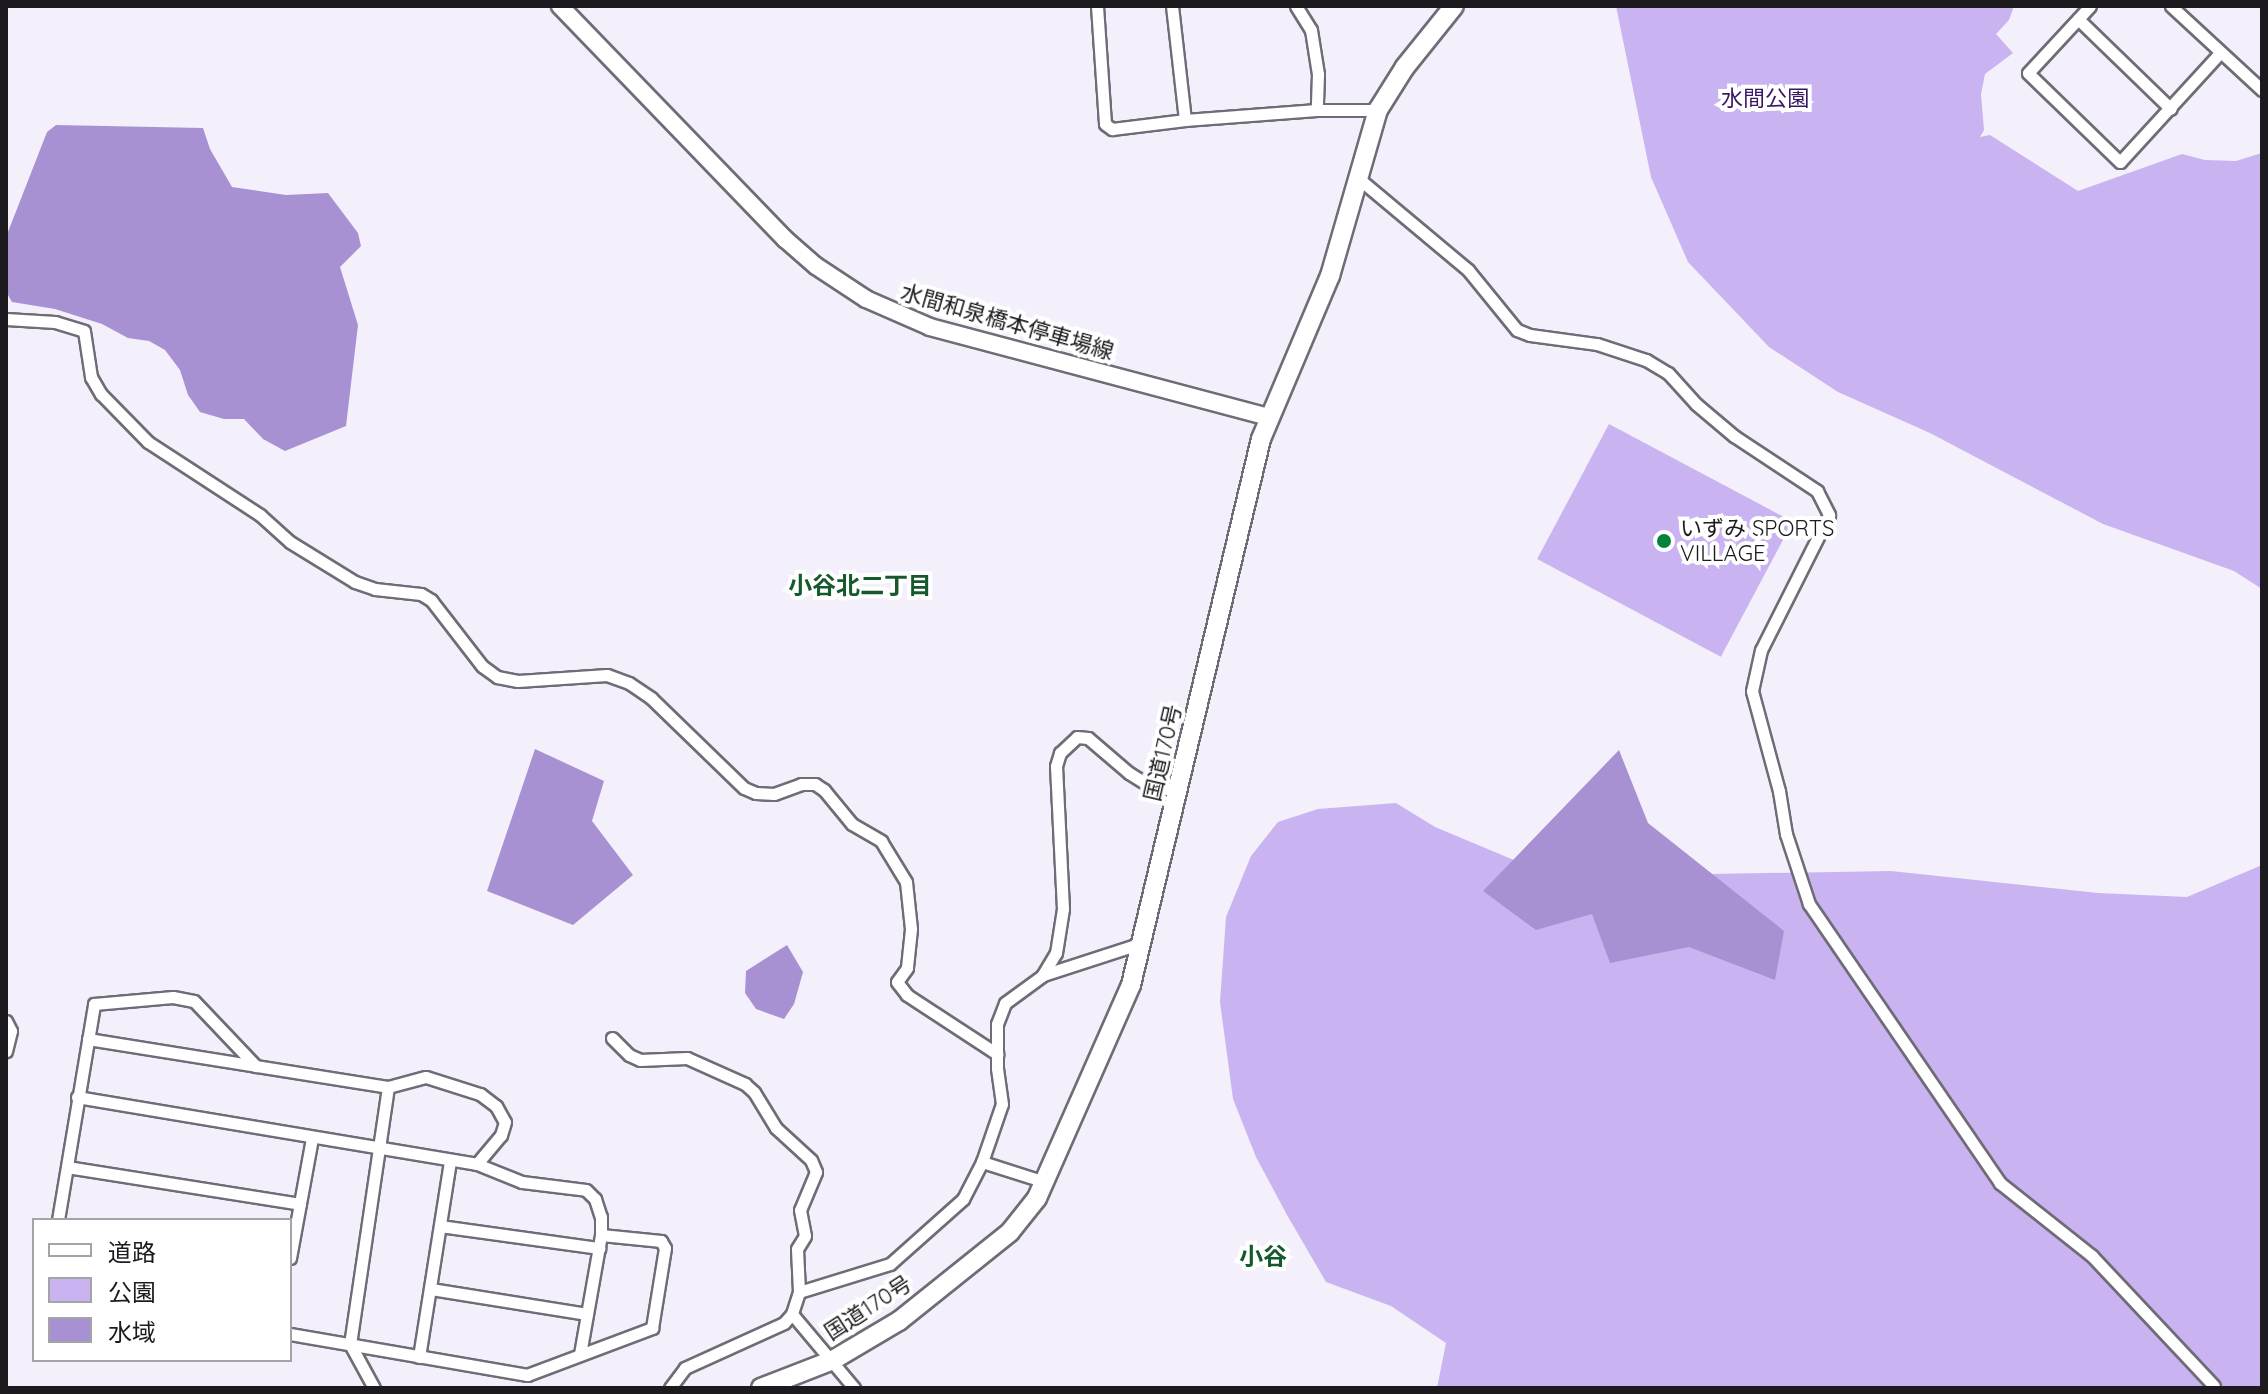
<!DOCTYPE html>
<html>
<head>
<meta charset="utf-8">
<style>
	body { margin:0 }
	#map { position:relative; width:2268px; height:1394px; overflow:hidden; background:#f3effb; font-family:Quicksand,"Noto Sans JP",sans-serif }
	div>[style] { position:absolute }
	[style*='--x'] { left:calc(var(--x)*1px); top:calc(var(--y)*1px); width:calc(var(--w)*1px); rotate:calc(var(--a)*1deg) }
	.green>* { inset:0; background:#c9b3f1; transform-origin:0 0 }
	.water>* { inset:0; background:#a891d2 }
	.roads { filter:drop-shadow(2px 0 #6f6c76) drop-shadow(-2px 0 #6f6c76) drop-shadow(0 2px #6f6c76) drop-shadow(0 -2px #6f6c76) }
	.minor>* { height:11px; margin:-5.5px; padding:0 5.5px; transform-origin:5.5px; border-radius:5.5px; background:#fff }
	.secondary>* { height:16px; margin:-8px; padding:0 8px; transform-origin:8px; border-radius:8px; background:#fff }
	.trunk>* { height:18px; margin:-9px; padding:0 9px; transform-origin:9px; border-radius:9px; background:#fff }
	.dots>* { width:22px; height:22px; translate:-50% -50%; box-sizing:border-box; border:4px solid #fff; border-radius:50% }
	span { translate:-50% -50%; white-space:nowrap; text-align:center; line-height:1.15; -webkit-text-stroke:8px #fff; paint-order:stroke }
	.park-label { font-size:22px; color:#3b1663 }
	.street-label { font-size:22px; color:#1c1a1e }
	.poi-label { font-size:22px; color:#1c1a1e }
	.left { translate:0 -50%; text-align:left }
	.neighbourhood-label { font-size:24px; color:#15592c; font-weight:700 }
	.frame { position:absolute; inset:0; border:8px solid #1c1a1e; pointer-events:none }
	.legend { position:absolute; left:32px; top:1218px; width:260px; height:144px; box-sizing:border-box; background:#fff; border:2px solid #a4a3a5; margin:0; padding:10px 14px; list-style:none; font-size:24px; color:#1c1a1e }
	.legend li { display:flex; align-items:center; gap:16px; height:40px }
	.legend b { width:40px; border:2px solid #a4a3a5 }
</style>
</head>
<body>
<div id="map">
	<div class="green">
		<div style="clip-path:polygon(1616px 6px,2014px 6px,2009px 20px,1996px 34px,2013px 53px,1985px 74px,1981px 94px,1984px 130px,1980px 137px,1990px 135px,2078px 191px,2182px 154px,2205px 160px,2236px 161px,2262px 153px,2262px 589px,2234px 571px,2103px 524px,1930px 433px,1838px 392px,1769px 347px,1688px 262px,1651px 177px)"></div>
		<div style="left:1609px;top:424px;width:208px;height:153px;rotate:28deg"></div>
		<div style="clip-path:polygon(1396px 803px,1435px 827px,1521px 863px,1652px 875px,1891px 871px,2098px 893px,2187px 897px,2262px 865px,2262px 1388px,1437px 1388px,1446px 1343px,1391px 1306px,1326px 1282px,1287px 1215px,1256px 1157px,1233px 1099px,1220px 1002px,1226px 917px,1251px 856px,1278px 822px,1318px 809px)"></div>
	</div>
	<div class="water">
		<div style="clip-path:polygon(56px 125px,203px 128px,210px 149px,232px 187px,286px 195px,328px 193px,358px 233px,361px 246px,340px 267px,358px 325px,346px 426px,285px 451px,263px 439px,244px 419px,224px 419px,200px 412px,188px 395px,180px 370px,165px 350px,149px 341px,128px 338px,102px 324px,55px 309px,12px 302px,8px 295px,6px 237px,47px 132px)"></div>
		<div style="clip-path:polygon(535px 749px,604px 781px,592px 821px,633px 875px,573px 925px,487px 891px)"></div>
		<div style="clip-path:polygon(1619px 750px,1648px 823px,1784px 931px,1775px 980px,1689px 947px,1610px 963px,1592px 914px,1536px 930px,1483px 891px)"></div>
		<div style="clip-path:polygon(787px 945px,803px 972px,794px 1004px,784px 1019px,756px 1009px,745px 993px,746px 971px)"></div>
	</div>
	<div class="roads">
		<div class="minor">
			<div style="--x:1097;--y:6;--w:118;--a:86.1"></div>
			<div style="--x:1105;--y:124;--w:9;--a:36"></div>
			<div style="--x:1112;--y:129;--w:74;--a:-7"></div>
			<div style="--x:1185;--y:120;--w:115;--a:-96.5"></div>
			<div style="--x:1296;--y:6;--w:28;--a:58"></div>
			<div style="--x:1311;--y:30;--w:45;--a:81"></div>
			<div style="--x:1318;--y:74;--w:36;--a:92"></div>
			<div style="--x:2090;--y:6;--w:91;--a:132.8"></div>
			<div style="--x:2028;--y:73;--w:128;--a:44.1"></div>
			<div style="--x:2120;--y:162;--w:148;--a:-47.5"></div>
			<div style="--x:2171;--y:6;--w:124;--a:42.7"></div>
			<div style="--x:2078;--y:19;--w:129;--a:44.1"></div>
			<div style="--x:1185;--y:120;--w:132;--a:-4.3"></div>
			<div style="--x:1317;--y:110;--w:61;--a:0"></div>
			<div style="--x:1358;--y:178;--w:143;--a:39.9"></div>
			<div style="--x:1468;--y:270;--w:77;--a:50.8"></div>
			<div style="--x:1517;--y:330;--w:14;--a:21"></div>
			<div style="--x:1530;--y:335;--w:68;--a:7.7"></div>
			<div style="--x:1597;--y:344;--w:52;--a:18.1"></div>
			<div style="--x:1646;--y:360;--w:26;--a:31"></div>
			<div style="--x:1668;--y:373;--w:42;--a:47.9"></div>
			<div style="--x:1696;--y:404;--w:50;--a:40.1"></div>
			<div style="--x:1734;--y:436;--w:100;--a:33.5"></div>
			<div style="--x:1817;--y:491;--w:27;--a:63"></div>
			<div style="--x:1829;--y:515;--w:151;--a:116.7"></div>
			<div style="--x:1761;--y:650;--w:42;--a:102.4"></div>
			<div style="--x:1752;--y:691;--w:104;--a:74.9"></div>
			<div style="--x:1779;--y:791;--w:44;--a:80.8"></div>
			<div style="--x:1786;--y:834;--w:74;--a:71.8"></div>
			<div style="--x:1809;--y:904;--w:338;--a:55.6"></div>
			<div style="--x:2000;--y:1183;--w:117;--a:38.4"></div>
			<div style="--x:2092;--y:1256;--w:178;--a:46.8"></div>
			<div style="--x:6;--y:319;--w:49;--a:3.5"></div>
			<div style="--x:55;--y:322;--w:30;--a:17"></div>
			<div style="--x:84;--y:331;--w:47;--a:81.3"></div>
			<div style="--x:91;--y:377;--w:20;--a:60"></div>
			<div style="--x:101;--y:394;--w:67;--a:45.6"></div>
			<div style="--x:148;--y:442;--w:134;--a:33.1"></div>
			<div style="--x:260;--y:515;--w:40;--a:42"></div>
			<div style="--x:290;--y:542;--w:76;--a:31.6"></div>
			<div style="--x:355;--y:582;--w:21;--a:19"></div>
			<div style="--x:375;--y:589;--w:46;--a:6.2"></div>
			<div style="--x:421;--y:594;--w:12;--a:31"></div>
			<div style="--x:431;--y:600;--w:83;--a:52.3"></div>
			<div style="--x:482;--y:666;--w:19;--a:36"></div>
			<div style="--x:497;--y:677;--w:21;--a:11"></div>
			<div style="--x:518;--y:681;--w:89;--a:-3.9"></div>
			<div style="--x:607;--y:675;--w:23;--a:20"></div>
			<div style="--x:629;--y:683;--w:27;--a:34"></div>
			<div style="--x:651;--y:698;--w:129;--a:44.1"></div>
			<div style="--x:744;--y:788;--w:13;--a:23"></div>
			<div style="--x:756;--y:793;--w:18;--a:3"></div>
			<div style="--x:774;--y:794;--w:29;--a:-20"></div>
			<div style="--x:801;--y:784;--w:14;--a:0"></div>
			<div style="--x:815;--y:784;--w:11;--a:34"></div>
			<div style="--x:824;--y:790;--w:44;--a:50.5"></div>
			<div style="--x:852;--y:824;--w:34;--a:30"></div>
			<div style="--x:881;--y:841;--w:48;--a:58.6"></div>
			<div style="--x:906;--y:882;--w:47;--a:83.9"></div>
			<div style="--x:911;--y:929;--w:39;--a:96"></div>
			<div style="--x:907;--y:968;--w:17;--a:126"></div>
			<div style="--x:897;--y:982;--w:16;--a:52"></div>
			<div style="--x:907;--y:995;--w:108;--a:33.2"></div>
			<div style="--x:1043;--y:975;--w:104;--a:-17.9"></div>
			<div style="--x:6;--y:1021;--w:11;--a:63"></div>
			<div style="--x:11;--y:1031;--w:21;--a:104"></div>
			<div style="--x:612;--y:1038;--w:24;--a:45"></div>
			<div style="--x:629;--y:1055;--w:12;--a:24"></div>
			<div style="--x:640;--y:1060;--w:47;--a:-2.4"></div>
			<div style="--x:687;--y:1058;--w:64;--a:24.1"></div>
			<div style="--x:745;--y:1084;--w:12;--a:42"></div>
			<div style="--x:754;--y:1092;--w:42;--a:58.6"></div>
			<div style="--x:776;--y:1128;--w:47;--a:42.4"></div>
			<div style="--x:811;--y:1160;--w:13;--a:67"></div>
			<div style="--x:816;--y:1172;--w:41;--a:112.8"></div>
			<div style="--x:800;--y:1210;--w:26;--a:79"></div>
			<div style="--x:805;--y:1236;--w:15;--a:122"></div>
			<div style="--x:797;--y:1249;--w:43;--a:87.3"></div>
			<div style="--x:799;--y:1292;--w:23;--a:108"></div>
			<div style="--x:792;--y:1314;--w:12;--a:132"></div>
			<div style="--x:784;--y:1323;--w:109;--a:155.6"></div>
			<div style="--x:685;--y:1368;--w:25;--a:127"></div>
			<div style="--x:88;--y:1039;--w:170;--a:9.1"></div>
			<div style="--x:388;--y:1087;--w:39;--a:-15"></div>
			<div style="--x:426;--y:1077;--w:57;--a:17.5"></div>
			<div style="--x:480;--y:1094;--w:20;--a:37"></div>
			<div style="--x:496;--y:1106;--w:18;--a:61"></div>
			<div style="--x:505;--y:1122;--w:14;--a:107"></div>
			<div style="--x:501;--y:1135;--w:38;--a:130"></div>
			<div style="--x:77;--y:1097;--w:406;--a:9.5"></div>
			<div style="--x:477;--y:1164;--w:48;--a:21.8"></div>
			<div style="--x:522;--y:1182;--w:64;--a:7.1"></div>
			<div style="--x:586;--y:1190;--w:13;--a:45"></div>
			<div style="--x:595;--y:1199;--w:19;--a:72"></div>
			<div style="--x:601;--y:1217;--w:18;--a:90"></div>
			<div style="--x:601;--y:1235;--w:121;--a:100"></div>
			<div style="--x:982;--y:1162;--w:66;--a:17.6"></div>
			<div style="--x:67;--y:1167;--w:236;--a:9"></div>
			<div style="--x:58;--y:1220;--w:219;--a:-80.5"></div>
			<div style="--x:94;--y:1004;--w:79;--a:-5.1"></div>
			<div style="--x:173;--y:997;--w:21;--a:11"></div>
			<div style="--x:194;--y:1001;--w:90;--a:46.4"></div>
			<div style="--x:256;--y:1066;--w:134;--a:9"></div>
			<div style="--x:388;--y:1087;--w:260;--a:98.4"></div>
			<div style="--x:350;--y:1344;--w:50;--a:61.4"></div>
			<div style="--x:440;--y:1226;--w:161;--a:7.9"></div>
			<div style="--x:290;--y:1258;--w:122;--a:-79.6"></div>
			<div style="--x:431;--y:1289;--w:158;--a:9.1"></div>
			<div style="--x:799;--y:1292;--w:95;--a:-17.1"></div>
			<div style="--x:890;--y:1264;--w:98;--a:-41.7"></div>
			<div style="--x:963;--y:1199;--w:42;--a:-62.8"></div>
			<div style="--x:982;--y:1162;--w:61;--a:-71"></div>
			<div style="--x:1002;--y:1104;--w:36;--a:-98"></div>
			<div style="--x:997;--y:1068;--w:44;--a:-90"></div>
			<div style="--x:997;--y:1024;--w:22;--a:-69"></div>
			<div style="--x:1005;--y:1003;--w:46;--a:-36.1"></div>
			<div style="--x:1042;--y:976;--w:27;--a:-59"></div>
			<div style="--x:1056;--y:953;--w:45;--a:-81"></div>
			<div style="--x:1063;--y:909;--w:143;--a:-92.8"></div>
			<div style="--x:1056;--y:766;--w:14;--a:-73"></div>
			<div style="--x:1060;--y:753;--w:23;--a:-43"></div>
			<div style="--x:1077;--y:737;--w:11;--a:5"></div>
			<div style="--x:1088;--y:738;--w:54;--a:40.5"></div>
			<div style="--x:1129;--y:773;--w:25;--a:32"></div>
			<div style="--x:1150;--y:786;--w:28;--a:10"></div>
			<div style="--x:792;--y:1314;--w:97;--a:50"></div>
			<div style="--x:290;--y:1334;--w:241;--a:9.8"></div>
			<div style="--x:527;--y:1375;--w:134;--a:-20.6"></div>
			<div style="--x:652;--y:1328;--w:81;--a:-80.8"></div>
			<div style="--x:665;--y:1248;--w:8;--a:-120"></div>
			<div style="--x:661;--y:1241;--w:60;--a:-174.3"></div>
			<div style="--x:419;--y:1357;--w:198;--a:-81"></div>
		</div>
		<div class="secondary">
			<div style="--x:560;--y:6;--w:324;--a:46"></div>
			<div style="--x:785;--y:239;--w:41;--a:41.1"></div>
			<div style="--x:816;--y:266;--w:60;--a:33.4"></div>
			<div style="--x:866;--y:299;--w:70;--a:23.6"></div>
			<div style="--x:930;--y:327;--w:351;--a:14.9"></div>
		</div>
		<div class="trunk">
			<div style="--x:761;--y:1388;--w:77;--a:-21.3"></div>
			<div style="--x:833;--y:1360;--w:77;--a:-30.6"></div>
			<div style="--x:899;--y:1321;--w:142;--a:-38.7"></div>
			<div style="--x:1010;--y:1232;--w:43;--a:-51.5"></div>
			<div style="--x:1037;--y:1198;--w:233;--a:-66.2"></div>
			<div style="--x:1131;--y:985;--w:561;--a:-76.61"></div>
			<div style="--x:1261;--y:439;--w:177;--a:-67.1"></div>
			<div style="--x:1330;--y:276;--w:173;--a:-73.9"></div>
			<div style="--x:1378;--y:110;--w:51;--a:-57.9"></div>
			<div style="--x:1405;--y:67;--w:78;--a:-51.2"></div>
		</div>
	</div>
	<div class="dots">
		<div style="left:1664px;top:541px;background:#03823b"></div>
	</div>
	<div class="park-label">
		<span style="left:1765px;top:99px">水間公園</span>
	</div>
	<div class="street-label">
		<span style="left:1007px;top:322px;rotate:16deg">水間和泉橋本停車場線</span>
		<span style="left:1163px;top:753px;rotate:-77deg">国道170号</span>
		<span style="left:868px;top:1308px;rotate:-33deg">国道170号</span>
	</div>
	<div class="poi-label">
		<span class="left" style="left:1680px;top:541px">いずみ SPORTS<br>VILLAGE</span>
	</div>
	<div class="neighbourhood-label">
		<span style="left:860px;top:586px">小谷北二丁目</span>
		<span style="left:1263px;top:1257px">小谷</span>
	</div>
	<div class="frame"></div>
	<ul class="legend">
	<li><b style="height:10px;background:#fff"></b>道路</li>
	<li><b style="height:22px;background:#c9b3f1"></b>公園</li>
	<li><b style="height:22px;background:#a891d2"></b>水域</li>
	</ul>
</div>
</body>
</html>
